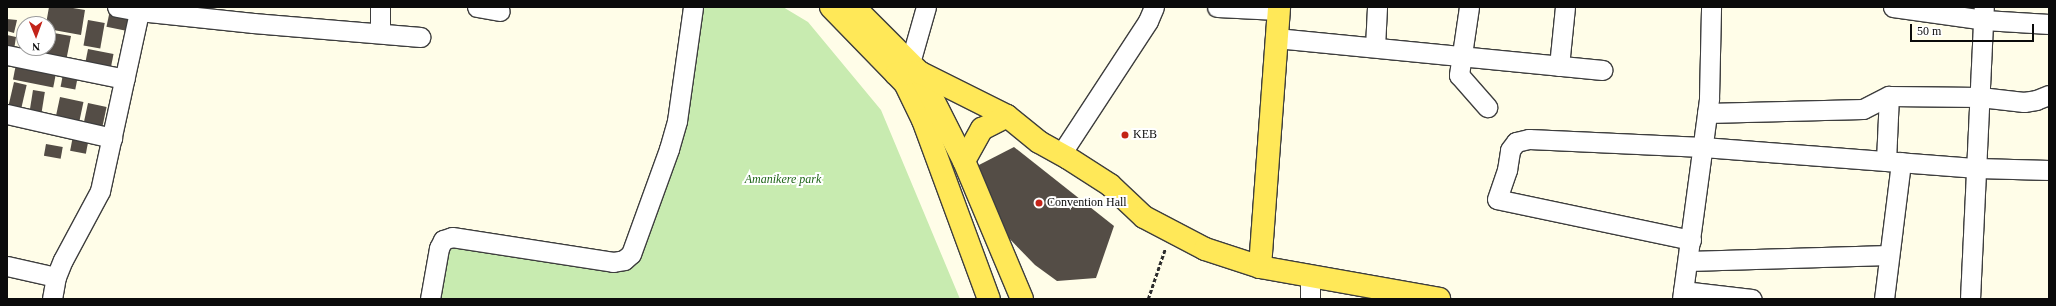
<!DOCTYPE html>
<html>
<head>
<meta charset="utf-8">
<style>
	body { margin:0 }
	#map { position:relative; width:2056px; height:306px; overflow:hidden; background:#fffde8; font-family:"Times New Roman",serif }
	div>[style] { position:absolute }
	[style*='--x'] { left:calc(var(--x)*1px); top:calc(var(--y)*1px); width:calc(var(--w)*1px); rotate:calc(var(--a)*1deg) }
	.green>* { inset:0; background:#c8ebb0 }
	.building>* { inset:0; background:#544d46; transform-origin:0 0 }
	.path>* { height:2.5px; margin-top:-1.25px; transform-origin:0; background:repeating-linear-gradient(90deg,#2d2d2d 0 4px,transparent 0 6px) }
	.roads { filter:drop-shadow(1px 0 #3e3e3e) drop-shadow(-1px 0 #3e3e3e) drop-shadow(0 1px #3e3e3e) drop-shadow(0 -1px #3e3e3e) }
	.minor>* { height:19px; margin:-9.5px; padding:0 9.5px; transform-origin:9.5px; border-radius:9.5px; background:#fff }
	.major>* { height:22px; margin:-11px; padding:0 11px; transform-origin:11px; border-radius:11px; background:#ffe858 }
	.dots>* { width:11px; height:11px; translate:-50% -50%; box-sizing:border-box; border:2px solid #fff; border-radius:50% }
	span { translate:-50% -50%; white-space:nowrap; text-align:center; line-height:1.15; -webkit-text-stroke:4px #fff; paint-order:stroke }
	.poi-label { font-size:12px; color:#0b0b0b }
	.left { translate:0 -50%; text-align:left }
	.park-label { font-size:12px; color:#1f6518; font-style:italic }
	.frame { position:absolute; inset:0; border:8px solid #0b0b0b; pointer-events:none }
	.north { position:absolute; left:16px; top:16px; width:40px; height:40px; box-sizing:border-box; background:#fff; border:1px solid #9d9d9d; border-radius:50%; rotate:179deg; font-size:11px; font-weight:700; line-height:16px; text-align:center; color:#0b0b0b }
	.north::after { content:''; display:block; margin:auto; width:14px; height:18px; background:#c3241a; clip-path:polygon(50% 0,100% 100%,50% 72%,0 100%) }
	.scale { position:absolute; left:1910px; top:24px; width:124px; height:18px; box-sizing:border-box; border:2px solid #0b0b0b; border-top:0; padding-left:5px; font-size:12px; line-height:14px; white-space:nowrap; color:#0b0b0b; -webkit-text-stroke:3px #fff; paint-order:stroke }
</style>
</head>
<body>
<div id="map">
	<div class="green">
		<div style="clip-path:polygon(683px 7px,783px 7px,808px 22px,881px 110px,960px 299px,427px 299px,438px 232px,625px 262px,664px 194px)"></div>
	</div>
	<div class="building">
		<div style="clip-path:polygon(49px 7px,67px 7px,85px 10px,81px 35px,48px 29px,48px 24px,46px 24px)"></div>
		<div style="left:110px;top:10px;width:25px;height:17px;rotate:12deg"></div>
		<div style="clip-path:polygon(7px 19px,17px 20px,14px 33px,7px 31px)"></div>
		<div style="left:88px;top:20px;width:17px;height:26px;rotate:10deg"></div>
		<div style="clip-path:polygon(48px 32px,71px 36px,66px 61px,23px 53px,23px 48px,48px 48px)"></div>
		<div style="clip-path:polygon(7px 35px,16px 37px,14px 50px,7px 49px)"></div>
		<div style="left:88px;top:49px;width:26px;height:13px;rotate:11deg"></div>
		<div style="left:17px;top:59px;width:41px;height:21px;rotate:11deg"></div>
		<div style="left:64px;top:69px;width:15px;height:18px;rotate:11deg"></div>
		<div style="left:14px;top:82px;width:13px;height:35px;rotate:13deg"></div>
		<div style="left:33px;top:90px;width:12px;height:31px;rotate:9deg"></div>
		<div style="left:60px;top:97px;width:24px;height:31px;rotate:12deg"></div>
		<div style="left:88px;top:103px;width:19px;height:31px;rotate:12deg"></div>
		<div style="left:73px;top:136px;width:16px;height:15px;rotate:11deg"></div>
		<div style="left:46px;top:144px;width:17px;height:12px;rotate:10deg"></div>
		<div style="clip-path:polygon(1014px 147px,1114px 226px,1096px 278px,1057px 281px,1035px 265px,1003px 232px,977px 166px)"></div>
	</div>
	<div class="path">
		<div style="--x:1148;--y:299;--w:53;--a:-71.2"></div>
	</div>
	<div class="roads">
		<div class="minor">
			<div style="--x:117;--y:7;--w:22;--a:10"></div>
			<div style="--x:139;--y:11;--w:115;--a:6"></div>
			<div style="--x:253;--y:23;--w:168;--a:4.8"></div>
			<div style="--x:477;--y:7;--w:23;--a:10"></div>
			<div style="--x:1217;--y:7;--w:61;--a:2.8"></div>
			<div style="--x:1469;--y:7;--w:69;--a:98.4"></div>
			<div style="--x:1459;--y:75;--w:43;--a:48.8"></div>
			<div style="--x:1893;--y:7;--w:92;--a:8.1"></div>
			<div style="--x:1984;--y:20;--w:65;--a:3.5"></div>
			<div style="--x:380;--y:33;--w:26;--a:-90"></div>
			<div style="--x:1276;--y:38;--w:328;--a:5.6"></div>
			<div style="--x:1375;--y:47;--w:40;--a:-87.1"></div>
			<div style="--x:7;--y:55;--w:120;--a:11.5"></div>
			<div style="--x:910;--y:63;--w:58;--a:-74.1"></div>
			<div style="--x:1559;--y:66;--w:59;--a:-84.2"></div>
			<div style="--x:1707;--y:113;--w:156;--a:-1.5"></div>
			<div style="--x:1863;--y:109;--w:29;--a:-27"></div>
			<div style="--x:1889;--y:96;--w:91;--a:0.6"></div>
			<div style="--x:1980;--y:97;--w:44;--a:6.5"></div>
			<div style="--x:2024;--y:102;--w:12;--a:-9"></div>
			<div style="--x:2036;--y:100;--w:14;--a:-21"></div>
			<div style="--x:7;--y:114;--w:108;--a:12.9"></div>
			<div style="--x:1061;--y:154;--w:159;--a:-56.8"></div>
			<div style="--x:1148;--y:21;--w:15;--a:-67"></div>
			<div style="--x:1886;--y:161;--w:65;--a:-87.4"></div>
			<div style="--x:1691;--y:240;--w:198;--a:-168.1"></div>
			<div style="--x:1497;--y:199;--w:31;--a:-71"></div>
			<div style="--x:1507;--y:170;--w:20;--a:-81"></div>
			<div style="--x:1510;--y:150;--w:10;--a:-53"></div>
			<div style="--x:1516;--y:142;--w:13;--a:-13"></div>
			<div style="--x:1529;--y:139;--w:174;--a:2.6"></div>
			<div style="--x:1703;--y:147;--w:275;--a:4.4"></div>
			<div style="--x:1977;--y:168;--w:72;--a:1.6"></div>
			<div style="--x:1688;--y:261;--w:201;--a:-1.7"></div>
			<div style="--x:7;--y:266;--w:50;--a:12.7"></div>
			<div style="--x:1683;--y:291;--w:69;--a:6.6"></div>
			<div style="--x:52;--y:299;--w:22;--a:-80"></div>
			<div style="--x:56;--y:277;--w:18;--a:-68"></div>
			<div style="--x:63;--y:260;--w:78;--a:-61.8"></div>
			<div style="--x:100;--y:191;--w:188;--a:-77.7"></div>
			<div style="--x:430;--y:299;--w:52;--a:-80"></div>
			<div style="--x:439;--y:248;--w:9;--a:-63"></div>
			<div style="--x:443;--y:240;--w:9;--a:-18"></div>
			<div style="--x:452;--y:237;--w:163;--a:8.8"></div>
			<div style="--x:613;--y:262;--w:11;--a:-10"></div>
			<div style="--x:624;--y:260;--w:9;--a:-41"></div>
			<div style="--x:631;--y:254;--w:112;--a:-70.1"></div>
			<div style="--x:669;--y:149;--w:29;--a:-74"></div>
			<div style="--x:677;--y:121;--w:115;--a:-82"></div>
			<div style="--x:1310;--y:299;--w:23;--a:-90"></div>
			<div style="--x:1682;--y:299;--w:203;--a:-82.3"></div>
			<div style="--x:1709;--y:98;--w:91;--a:-88.7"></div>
			<div style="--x:1884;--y:299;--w:138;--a:-82.9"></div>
			<div style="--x:1970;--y:299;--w:292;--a:-87.3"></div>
		</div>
		<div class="major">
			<div style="--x:831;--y:7;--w:106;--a:45.8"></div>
			<div style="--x:905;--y:83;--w:41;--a:64.1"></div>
			<div style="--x:923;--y:120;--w:191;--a:69.8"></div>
			<div style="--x:854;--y:7;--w:92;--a:45"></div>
			<div style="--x:919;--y:72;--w:100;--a:63.2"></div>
			<div style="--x:964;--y:161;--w:150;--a:67.2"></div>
			<div style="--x:896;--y:74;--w:23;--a:-5"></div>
			<div style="--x:919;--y:72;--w:98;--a:26.6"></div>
			<div style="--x:1007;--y:116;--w:41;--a:39.1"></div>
			<div style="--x:1039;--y:142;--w:33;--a:29"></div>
			<div style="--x:1068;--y:158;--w:50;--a:32.7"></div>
			<div style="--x:1110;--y:185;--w:47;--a:43.3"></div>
			<div style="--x:1144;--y:217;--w:69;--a:27.7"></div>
			<div style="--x:1205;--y:249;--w:58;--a:18.1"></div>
			<div style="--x:1260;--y:267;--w:182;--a:10.1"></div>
			<div style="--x:964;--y:161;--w:37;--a:-61"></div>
			<div style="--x:982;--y:129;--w:28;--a:-27"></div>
			<div style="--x:1260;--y:267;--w:261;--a:-85.8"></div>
		</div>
	</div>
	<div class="dots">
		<div style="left:1125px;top:135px;background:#c3241a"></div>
		<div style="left:1039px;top:203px;background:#c3241a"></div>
	</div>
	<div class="poi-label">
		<span class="left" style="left:1133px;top:135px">KEB</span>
		<span class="left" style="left:1047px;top:203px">Convention Hall</span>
	</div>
	<div class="park-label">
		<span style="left:783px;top:180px">Amanikere park</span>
	</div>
	<div class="frame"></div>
	<div class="north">N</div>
	<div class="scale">50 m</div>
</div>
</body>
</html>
